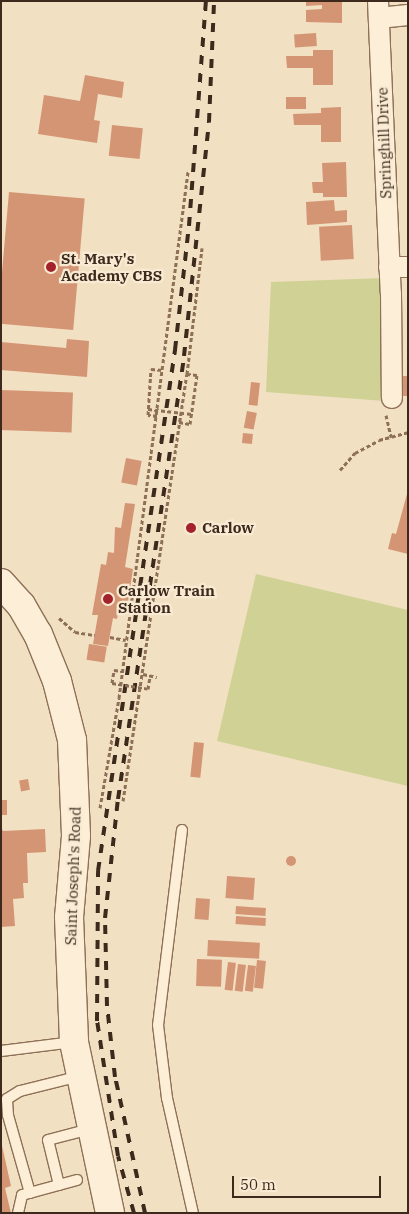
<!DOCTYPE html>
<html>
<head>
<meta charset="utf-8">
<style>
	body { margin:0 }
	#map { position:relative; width:409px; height:1214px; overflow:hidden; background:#f2e0c2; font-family:"IBM Plex Serif",serif }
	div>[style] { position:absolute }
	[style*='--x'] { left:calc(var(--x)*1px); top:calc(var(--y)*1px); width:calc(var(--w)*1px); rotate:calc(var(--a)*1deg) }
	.green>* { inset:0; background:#cfd195 }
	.building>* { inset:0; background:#d49575; transform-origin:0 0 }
	.round { border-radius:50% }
	.path>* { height:3px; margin-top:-1.5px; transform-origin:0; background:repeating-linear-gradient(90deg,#8e7057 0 4px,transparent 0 6.5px) }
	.roads { filter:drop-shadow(1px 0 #8e7057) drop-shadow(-1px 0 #8e7057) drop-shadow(0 1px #8e7057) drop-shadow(0 -1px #8e7057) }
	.lane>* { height:10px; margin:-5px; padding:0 5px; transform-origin:5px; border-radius:5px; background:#fceed7 }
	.street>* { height:20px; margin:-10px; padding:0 10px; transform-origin:10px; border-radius:10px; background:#fceed7 }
	.secondary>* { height:28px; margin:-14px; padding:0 14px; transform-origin:14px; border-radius:14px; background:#fceed7 }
	.rail>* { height:4px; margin-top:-2px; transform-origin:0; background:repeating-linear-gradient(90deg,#3d2a1d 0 9px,transparent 0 18px) }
	.path-bridge>* { height:3px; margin-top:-1.5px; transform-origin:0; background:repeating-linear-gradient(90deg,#8e7057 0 4px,transparent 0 6.5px) }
	.dots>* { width:14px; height:14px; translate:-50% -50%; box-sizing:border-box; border:2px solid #f9ebd3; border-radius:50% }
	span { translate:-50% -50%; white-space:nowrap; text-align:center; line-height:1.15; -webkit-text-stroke:4.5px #f9ebd3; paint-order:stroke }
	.street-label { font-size:15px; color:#3d2a1d }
	.poi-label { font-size:15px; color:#3d2a1d; font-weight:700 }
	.left { translate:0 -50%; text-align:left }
	.frame { position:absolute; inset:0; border:2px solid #3d2a1d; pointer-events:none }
	.scale { position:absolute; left:232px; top:1176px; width:149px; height:22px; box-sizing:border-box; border:2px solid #3d2a1d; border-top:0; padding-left:6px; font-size:15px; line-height:18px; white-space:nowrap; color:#3d2a1d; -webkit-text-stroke:4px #f9ebd3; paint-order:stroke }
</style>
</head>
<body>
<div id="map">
	<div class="green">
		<div style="clip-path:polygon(385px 278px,385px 401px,266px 392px,271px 282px)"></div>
		<div style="clip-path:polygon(256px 574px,408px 610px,408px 786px,217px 741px)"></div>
	</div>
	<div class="building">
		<div style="clip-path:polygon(306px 1px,342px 1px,342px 23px,306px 22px,306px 10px,322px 9px,322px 5px,306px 6px)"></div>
		<div style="left:316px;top:33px;width:13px;height:22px;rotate:86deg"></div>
		<div style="clip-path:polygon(313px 50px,333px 50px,333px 85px,313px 85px,313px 68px,287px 68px,286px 56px,313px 56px)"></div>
		<div style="clip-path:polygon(85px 75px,124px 82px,122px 98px,98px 94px,94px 120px,100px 121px,97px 143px,38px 134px,44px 95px,80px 101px)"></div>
		<div style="left:306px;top:97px;width:12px;height:20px;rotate:90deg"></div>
		<div style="clip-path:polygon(341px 107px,341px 142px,321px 142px,321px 125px,294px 125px,293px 114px,321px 113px,321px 108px)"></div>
		<div style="left:112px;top:125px;width:31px;height:31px;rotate:6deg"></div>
		<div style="clip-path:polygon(346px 162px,347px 197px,323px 197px,323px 193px,313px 193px,312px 182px,323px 182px,322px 163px)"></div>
		<div style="left:9px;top:192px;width:76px;height:132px;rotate:5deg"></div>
		<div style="clip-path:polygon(334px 200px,335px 211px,347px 210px,347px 222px,307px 225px,306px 202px)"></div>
		<div style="left:352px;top:225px;width:34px;height:33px;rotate:87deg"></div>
		<div style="clip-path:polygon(67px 339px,89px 341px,87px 377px,1px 370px,1px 342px,66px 348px)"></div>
		<div style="clip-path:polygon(401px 376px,408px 376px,408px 396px,402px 396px)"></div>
		<div style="left:251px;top:382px;width:9px;height:23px;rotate:6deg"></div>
		<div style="left:1px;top:390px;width:72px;height:40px;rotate:2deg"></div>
		<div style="left:247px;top:411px;width:10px;height:17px;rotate:11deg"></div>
		<div style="left:243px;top:433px;width:10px;height:10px;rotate:6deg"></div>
		<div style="left:126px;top:458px;width:16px;height:25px;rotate:11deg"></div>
		<div style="clip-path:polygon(407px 494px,408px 494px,408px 554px,388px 549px,392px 533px,396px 534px)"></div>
		<div style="clip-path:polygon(125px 503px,135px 504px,125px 567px,133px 569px,126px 615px,118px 614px,117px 619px,113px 618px,108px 646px,93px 644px,98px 615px,92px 615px,101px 564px,106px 565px,108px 552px,114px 553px,115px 527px,121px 528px)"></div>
		<div style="left:89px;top:644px;width:18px;height:16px;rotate:9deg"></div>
		<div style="left:194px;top:742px;width:10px;height:35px;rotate:6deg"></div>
		<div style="left:28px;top:779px;width:11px;height:9px;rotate:80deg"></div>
		<div style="left:1px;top:800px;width:6px;height:15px"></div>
		<div style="clip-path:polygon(1px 827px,3px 831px,45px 829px,46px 852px,27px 853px,28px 883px,23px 883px,24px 898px,13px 899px,15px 926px,1px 927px)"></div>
		<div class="round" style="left:286px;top:856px;width:10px;height:10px"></div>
		<div style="left:227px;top:876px;width:28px;height:22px;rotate:4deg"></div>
		<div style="left:196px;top:898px;width:14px;height:21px;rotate:4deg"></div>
		<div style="left:236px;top:906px;width:30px;height:8px;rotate:4deg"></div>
		<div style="left:236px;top:916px;width:30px;height:8px;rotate:4deg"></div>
		<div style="left:208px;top:940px;width:52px;height:16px;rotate:3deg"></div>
		<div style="left:197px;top:959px;width:25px;height:27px;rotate:2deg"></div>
		<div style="left:257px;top:960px;width:9px;height:28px;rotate:6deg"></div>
		<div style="left:228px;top:962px;width:8px;height:28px;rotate:7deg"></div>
		<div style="left:238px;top:964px;width:8px;height:27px;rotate:7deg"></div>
		<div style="left:248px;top:965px;width:8px;height:26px;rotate:7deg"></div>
		<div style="clip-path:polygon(1px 1141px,11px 1186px,5px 1188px,11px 1213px,1px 1213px)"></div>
	</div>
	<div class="path">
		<div style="--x:386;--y:415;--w:23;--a:77"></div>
		<div style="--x:157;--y:416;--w:9;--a:-174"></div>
		<div style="--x:148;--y:415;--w:46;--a:-86.3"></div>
		<div style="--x:151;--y:369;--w:12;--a:5"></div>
		<div style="--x:179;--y:422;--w:11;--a:10"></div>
		<div style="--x:190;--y:424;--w:49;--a:-81.9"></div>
		<div style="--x:197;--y:375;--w:10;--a:-174"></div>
		<div style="--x:340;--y:470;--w:23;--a:-49"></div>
		<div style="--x:355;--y:453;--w:27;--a:-28"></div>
		<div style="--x:379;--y:440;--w:30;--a:-15"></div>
		<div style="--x:59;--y:618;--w:21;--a:41"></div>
		<div style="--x:75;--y:632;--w:20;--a:9"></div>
		<div style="--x:110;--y:637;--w:16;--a:11"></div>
		<div style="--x:143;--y:674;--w:14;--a:12"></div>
		<div style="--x:112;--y:683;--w:13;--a:-81"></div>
		<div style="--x:114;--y:670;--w:8;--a:7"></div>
		<div style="--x:148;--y:689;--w:13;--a:-81"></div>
		<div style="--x:123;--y:801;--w:432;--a:-81.5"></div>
		<div style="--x:187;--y:374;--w:127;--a:-83.2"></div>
		<div style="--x:100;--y:808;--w:112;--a:-80.2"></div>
		<div style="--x:119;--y:698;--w:531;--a:-82.53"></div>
	</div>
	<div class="roads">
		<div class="lane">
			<div style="--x:182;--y:830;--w:196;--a:97"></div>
			<div style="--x:158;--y:1025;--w:74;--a:83"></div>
			<div style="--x:167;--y:1098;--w:118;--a:77.3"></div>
			<div style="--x:1;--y:1051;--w:73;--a:-7.1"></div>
			<div style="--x:59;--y:1185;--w:46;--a:-103.7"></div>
			<div style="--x:48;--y:1140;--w:43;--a:-14.7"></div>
			<div style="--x:30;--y:1193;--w:81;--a:-105.8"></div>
			<div style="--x:8;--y:1115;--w:16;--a:-94"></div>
			<div style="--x:7;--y:1099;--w:15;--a:-32"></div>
			<div style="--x:20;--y:1091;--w:62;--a:-14"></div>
			<div style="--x:18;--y:1213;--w:18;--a:-77"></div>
			<div style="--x:22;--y:1195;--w:57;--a:-15.3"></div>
		</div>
		<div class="street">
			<div style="--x:378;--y:1;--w:292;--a:87.5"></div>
			<div style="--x:391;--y:293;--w:105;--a:89.5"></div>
			<div style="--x:379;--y:18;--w:29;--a:-6"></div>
			<div style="--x:389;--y:267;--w:19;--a:0"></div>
		</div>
		<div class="secondary">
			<div style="--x:1;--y:583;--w:30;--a:48"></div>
			<div style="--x:21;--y:605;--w:34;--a:60"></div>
			<div style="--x:38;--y:634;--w:51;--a:68"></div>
			<div style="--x:57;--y:681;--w:61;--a:75.7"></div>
			<div style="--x:72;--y:740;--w:96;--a:87.6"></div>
			<div style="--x:76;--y:836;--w:81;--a:94.9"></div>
			<div style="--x:69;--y:917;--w:125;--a:87.7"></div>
			<div style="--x:74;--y:1042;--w:175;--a:78.1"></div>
		</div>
	</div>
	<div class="rail">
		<div style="--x:134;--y:1213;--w:59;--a:-105.7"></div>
		<div style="--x:118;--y:1156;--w:137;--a:-98.8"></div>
		<div style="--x:97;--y:1021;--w:150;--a:-89.6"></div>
		<div style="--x:98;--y:871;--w:527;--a:-81.59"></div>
		<div style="--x:175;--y:350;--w:125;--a:-83.6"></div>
		<div style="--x:189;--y:226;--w:226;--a:-85.7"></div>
		<div style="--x:145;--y:1213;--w:139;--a:-102.4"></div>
		<div style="--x:115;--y:1077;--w:71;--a:-96.4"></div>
		<div style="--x:107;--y:1006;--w:88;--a:-91.3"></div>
		<div style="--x:105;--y:918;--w:120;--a:-83.8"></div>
		<div style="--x:118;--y:799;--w:448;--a:-81.5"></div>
		<div style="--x:184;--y:356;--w:235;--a:-83.9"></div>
		<div style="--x:209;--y:122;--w:121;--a:-87.6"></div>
	</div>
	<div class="path-bridge">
		<div style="--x:148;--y:409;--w:44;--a:6.5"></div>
		<div style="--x:112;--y:683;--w:36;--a:9"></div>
	</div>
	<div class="dots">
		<div style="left:51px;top:267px;background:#a3222c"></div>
		<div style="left:191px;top:528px;background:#a3222c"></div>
		<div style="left:108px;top:599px;background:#a3222c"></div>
	</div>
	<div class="street-label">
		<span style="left:384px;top:143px;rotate:-92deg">Springhill Drive</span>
		<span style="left:73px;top:876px;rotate:-88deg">Saint Joseph's Road</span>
	</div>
	<div class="poi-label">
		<span class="left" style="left:61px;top:267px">St. Mary's<br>Academy CBS</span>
		<span class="left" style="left:202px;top:528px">Carlow</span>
		<span class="left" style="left:118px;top:599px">Carlow Train<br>Station</span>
	</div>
	<div class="frame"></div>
	<div class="scale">50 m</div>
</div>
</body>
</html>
